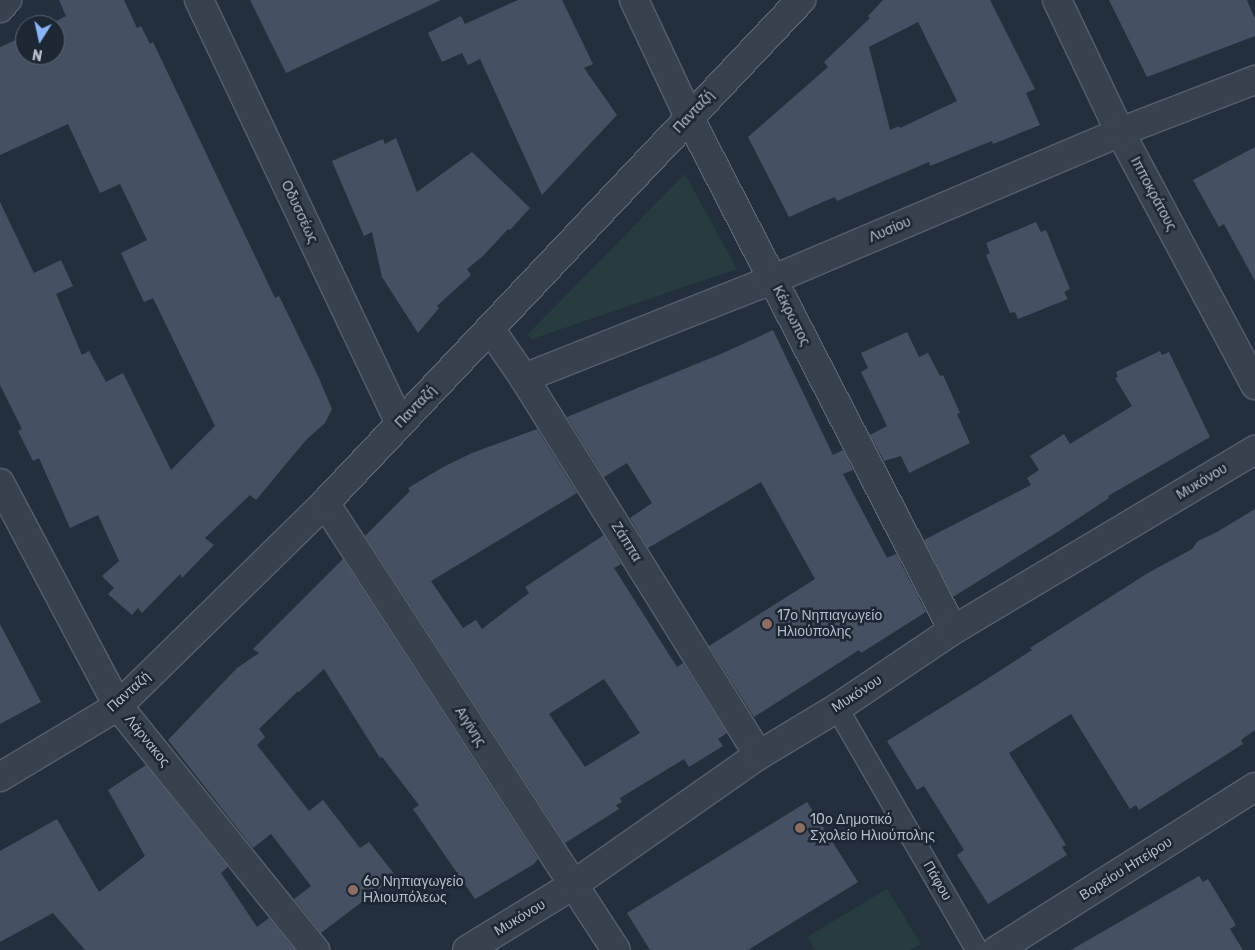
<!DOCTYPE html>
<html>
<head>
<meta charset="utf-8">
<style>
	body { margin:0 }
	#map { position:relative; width:1255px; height:950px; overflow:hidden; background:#242f3e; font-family:Rubik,sans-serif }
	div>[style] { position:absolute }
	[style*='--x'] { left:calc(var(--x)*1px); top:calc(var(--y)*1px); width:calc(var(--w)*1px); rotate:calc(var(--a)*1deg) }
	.green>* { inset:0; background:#263c3f }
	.building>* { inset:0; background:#455162 }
	.roads { filter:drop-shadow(1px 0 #565f6c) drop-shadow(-1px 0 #565f6c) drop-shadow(0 1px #565f6c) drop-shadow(0 -1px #565f6c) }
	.pedestrian>* { height:21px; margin:-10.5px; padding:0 10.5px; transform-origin:10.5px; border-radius:10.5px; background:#38414e }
	.minor>* { height:28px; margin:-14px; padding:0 14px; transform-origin:14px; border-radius:14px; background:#38414e }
	.dots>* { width:14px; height:14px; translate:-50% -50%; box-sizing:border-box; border:2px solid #1d2633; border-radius:50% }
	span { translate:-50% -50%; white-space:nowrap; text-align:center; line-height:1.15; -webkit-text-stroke:5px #1d2633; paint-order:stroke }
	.street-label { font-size:14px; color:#b4bcc9 }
	.poi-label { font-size:14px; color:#b4bcc9 }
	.left { translate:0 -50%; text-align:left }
	.north { position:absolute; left:15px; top:15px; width:50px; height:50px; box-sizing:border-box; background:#1d2633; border:1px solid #59626f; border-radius:50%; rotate:190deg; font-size:14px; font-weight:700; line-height:20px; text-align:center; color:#b4bcc9 }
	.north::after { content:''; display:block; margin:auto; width:18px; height:22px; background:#8ab4f8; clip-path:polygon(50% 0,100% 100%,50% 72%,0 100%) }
</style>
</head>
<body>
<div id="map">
	<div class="green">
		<div style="clip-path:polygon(685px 174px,737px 269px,532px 339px,527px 335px)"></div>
		<div style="clip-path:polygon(887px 889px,921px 944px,910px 950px,815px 950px,807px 937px)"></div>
	</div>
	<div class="building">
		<div style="clip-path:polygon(59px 0,124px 0,137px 28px,141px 26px,150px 44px,153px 42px,275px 298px,279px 296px,318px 376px,332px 409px,325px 423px,306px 440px,256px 500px,250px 495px,205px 538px,214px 545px,182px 578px,180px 574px,142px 613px,138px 608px,132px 615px,108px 594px,114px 588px,102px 576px,119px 561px,98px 515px,70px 528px,39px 458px,33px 461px,18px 431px,22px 429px,0 385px,0 202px,34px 273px,61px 260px,73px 286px,56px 294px,82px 355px,89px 351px,106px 382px,123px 373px,171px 470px,215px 426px,153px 298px,144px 302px,121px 253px,147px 240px,120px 184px,100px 193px,68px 124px,0 155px,0 47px,25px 36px,25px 55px,55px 55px,55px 25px,48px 25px,66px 16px)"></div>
		<div style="clip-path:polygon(250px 0,441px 0,286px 73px)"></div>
		<div style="clip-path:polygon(518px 0,562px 0,593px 64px,584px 68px,617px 115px,542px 195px,480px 59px,468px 65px,462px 53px,442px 62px,428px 33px,461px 16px,465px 24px)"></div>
		<div style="clip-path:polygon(evenodd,883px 0,990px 0,1035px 89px,1026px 93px,1040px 125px,993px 144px,992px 141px,930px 166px,929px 162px,851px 195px,837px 201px,835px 197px,825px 201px,789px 217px,748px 137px,828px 67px,824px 62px,870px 18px,868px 16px,883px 0,918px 22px,957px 101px,900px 128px,899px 126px,890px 130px,869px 47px,918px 22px)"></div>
		<div style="clip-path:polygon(1109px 0,1247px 0,1255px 19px,1255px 36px,1147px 77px)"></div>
		<div style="clip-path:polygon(396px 138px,417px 192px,472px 152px,530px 208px,510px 230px,508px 229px,483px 256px,467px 269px,471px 275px,437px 306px,439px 308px,418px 333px,382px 277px,372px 232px,364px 236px,332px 161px,383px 139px,385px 144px)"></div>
		<div style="clip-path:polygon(1255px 147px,1255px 281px,1224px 224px,1219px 227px,1193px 180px)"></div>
		<div style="clip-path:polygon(1036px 222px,1041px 232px,1046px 230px,1070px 289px,1064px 292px,1068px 299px,1018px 319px,1015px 312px,1010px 313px,986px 255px,990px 253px,986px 243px)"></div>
		<div style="clip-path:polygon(773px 330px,833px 455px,843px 450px,853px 470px,843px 474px,887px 558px,896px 554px,926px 612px,861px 653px,859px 650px,754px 717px,709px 646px,815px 579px,761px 482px,648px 548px,630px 518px,652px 503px,627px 463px,604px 477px,567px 417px,723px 353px)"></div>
		<div style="clip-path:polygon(907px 332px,919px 357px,928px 353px,940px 376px,943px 375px,960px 413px,957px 414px,970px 443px,909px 473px,901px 456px,884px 461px,870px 435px,887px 426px,861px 372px,868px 368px,861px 353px)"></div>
		<div style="clip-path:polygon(1160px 351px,1162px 355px,1169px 352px,1210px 437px,1108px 496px,1109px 498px,1056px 533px,953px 597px,924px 540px,1031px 485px,1027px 478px,1039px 470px,1030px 456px,1064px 434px,1070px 444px,1132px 406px,1115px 378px,1118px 377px,1116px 372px)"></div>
		<div style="clip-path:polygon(evenodd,537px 429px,577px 493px,431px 581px,463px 628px,476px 620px,482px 629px,529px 593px,525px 587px,604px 535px,621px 564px,614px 568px,677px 667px,683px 663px,727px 733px,718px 739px,723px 746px,689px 767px,684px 759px,620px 798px,622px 802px,616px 805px,619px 809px,565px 843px,365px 536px,410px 491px,408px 488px,445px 466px,472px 453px,537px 429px,604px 679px,640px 733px,585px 767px,549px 714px,604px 679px)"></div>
		<div style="clip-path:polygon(1255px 509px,1255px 730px,1241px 740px,1243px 744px,1139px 810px,1136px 805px,1130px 809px,1071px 714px,1009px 753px,1066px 845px,1062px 847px,1067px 855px,988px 904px,957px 855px,964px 850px,924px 786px,917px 790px,887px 741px,976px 686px,1032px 650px,1030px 648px,1148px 573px,1192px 549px,1198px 541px,1217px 532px)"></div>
		<div style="clip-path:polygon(343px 559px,538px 859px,534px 864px,475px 899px,413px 809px,419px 805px,382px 757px,380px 758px,324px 669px,299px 692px,298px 691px,259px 729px,265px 737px,257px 745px,309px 811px,323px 800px,360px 848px,369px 842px,396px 876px,321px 933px,294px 899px,311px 886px,271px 834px,253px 848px,168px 740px,237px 668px,259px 653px,253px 649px)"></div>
		<div style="clip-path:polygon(0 624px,41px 702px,0 724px)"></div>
		<div style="clip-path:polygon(146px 765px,228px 867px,221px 873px,257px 927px,269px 918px,295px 950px,85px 950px,53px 913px,0 942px,0 851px,57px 819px,99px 892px,145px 856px,108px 790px)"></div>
		<div style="clip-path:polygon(807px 802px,858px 882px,748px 950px,650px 950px,627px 913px)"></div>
		<div style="clip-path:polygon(1199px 876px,1203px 882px,1208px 879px,1236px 925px,1230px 929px,1243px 950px,1071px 950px)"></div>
	</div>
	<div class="roads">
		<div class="pedestrian">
			<div style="--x:837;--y:708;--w:280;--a:60"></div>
		</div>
		<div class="minor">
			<div style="--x:199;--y:0;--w:468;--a:64.6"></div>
			<div style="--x:634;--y:0;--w:129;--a:64.8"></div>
			<div style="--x:689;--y:117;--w:577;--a:62.77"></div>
			<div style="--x:1057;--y:0;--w:146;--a:64.5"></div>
			<div style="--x:1120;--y:132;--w:287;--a:61.9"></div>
			<div style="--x:0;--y:8;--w:11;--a:-49"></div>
			<div style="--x:491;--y:330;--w:58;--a:55.5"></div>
			<div style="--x:524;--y:378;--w:444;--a:58.1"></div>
			<div style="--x:524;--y:378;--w:267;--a:-21.6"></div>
			<div style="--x:772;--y:280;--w:378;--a:-23"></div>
			<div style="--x:1120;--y:132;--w:145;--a:-21.1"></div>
			<div style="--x:0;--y:483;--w:252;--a:62.1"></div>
			<div style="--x:118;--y:706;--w:314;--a:51.1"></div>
			<div style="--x:325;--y:503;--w:533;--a:56.94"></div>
			<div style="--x:0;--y:777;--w:138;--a:-31"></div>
			<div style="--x:118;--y:706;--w:290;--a:-44.4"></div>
			<div style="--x:325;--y:503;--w:693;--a:-46.58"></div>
			<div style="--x:467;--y:950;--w:124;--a:-31.5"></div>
			<div style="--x:573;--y:885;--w:227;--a:-35"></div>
			<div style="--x:759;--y:755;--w:91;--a:-31.1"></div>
			<div style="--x:837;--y:708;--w:140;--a:-33.9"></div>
			<div style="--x:953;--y:630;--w:352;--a:-30.8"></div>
			<div style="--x:997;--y:950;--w:305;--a:-32.3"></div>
		</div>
	</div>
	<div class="dots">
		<div style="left:767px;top:624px;background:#8d6e63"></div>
		<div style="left:800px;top:828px;background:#8d6e63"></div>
		<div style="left:353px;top:890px;background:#8d6e63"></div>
	</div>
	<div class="street-label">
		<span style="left:694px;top:112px;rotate:-47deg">Πανταζή</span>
		<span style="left:1153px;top:194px;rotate:62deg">Ιπποκράτους</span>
		<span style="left:299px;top:212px;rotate:65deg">Οδυσσέως</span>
		<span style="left:890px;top:230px;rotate:-23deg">Λυσίου</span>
		<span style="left:791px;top:316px;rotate:63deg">Κέκρωπος</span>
		<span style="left:416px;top:407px;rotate:-46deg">Πανταζή</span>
		<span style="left:1202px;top:482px;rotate:-31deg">Μυκόνου</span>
		<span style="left:626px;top:542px;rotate:58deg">Ζάππα</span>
		<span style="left:129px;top:692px;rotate:-42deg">Πανταζή</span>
		<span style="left:857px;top:694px;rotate:-33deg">Μυκόνου</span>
		<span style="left:470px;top:727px;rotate:57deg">Αιγίνης</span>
		<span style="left:147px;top:741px;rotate:51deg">Λάρνακος</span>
		<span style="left:1126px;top:869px;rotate:-32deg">Βορείου Ηπείρου</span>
		<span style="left:937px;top:881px;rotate:60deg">Πάφου</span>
		<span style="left:520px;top:918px;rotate:-31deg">Μυκόνου</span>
	</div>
	<div class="poi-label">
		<span class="left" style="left:777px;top:624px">17ο Νηπιαγωγείο<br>Ηλιούπολης</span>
		<span class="left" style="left:810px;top:828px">10ο Δημοτικό<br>Σχολείο Ηλιούπολης</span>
		<span class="left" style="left:363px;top:890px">6ο Νηπιαγωγείο<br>Ηλιουπόλεως</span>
	</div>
	<div class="north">N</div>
</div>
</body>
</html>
